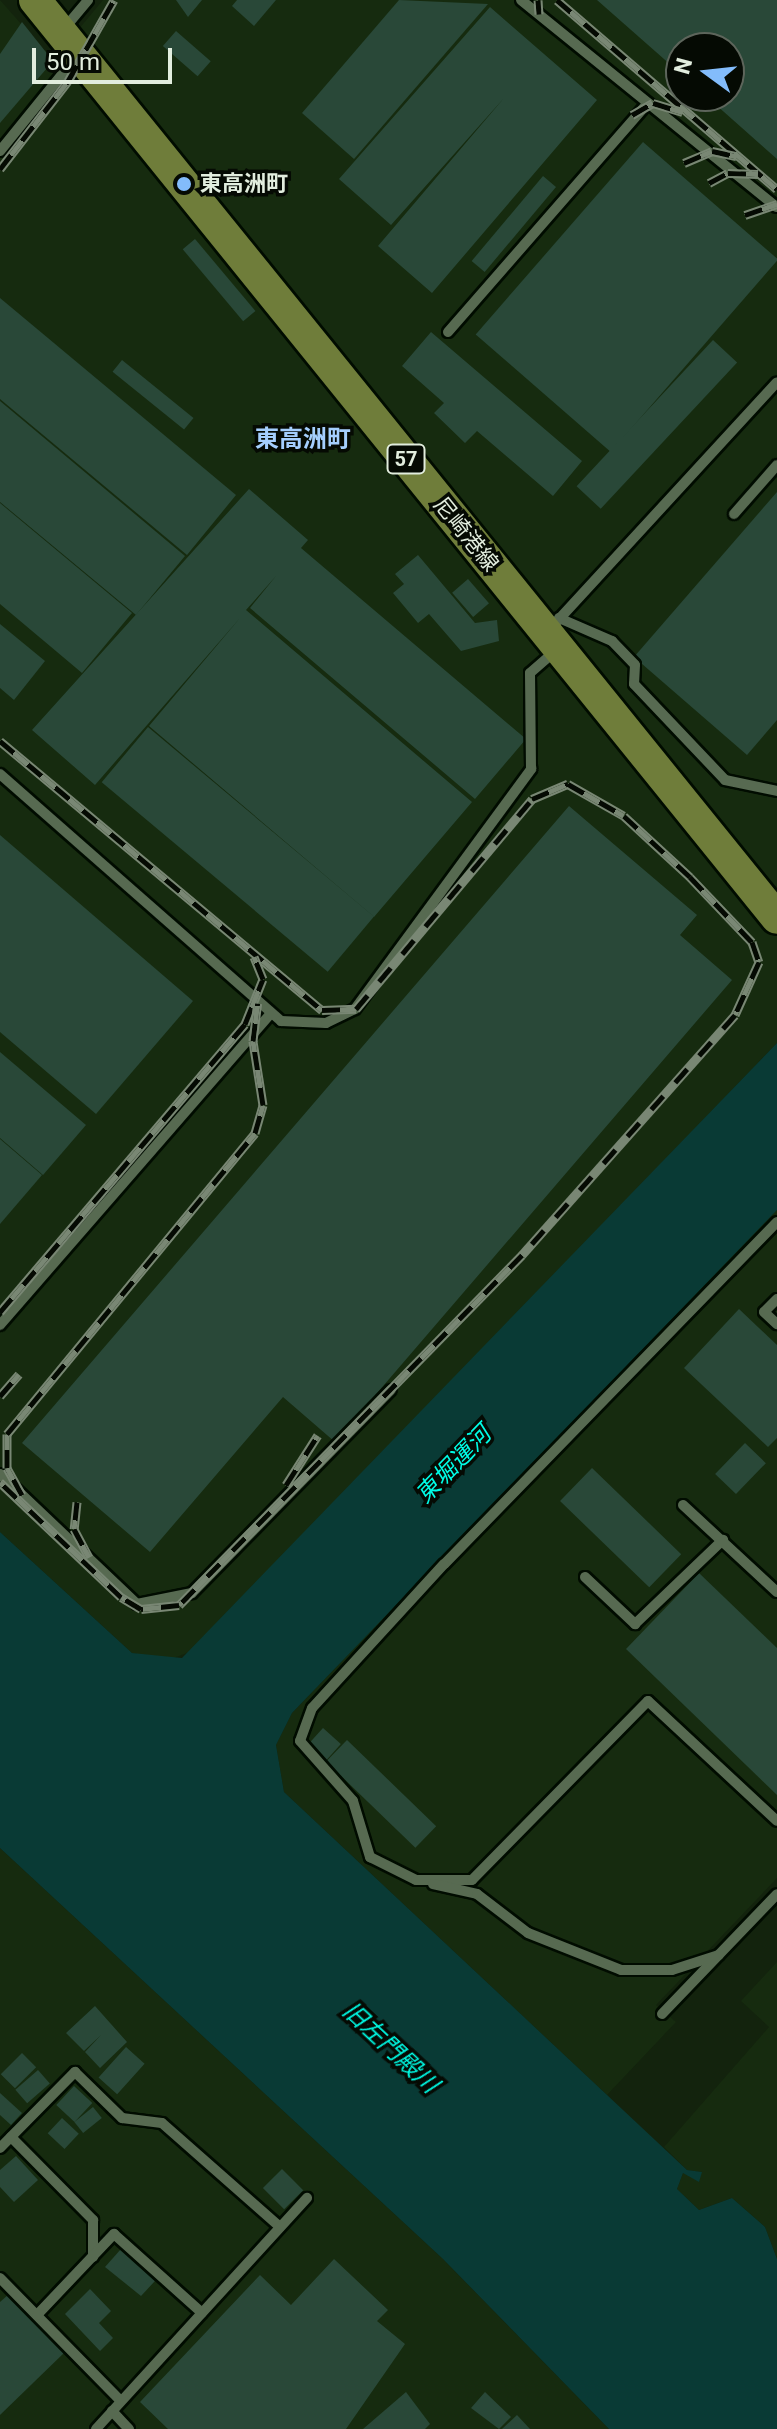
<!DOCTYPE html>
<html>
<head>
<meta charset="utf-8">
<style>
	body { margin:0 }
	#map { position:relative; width:777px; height:2429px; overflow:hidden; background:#13230d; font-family:Roboto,"Noto Sans JP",sans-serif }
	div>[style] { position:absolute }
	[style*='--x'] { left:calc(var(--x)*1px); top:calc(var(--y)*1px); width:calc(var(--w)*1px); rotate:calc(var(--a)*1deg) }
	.built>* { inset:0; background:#162b0f }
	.water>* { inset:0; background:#093a35 }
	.building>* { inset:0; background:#294838; transform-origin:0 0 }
	.roads { filter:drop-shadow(2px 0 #010c00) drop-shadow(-2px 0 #010c00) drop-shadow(0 2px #010c00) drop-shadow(0 -2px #010c00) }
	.service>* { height:10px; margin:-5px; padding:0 5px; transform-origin:5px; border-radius:5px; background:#576a51 }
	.primary>* { height:32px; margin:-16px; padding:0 16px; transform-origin:16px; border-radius:16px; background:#6f7d3a }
	.rail>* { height:9px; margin-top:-4.5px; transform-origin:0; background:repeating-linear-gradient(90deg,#050a03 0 18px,#798774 0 36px); box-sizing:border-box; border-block:2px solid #798774 }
	.dots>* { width:22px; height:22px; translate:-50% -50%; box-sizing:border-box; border:4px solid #050a03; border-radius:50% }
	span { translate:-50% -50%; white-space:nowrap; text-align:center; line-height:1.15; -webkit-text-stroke:7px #050a03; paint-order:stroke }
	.shield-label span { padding:2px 6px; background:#050a03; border:2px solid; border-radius:6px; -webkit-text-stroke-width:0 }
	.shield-label { font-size:20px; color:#e2edde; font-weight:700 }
	.poi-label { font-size:22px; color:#e2edde; font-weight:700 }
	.left { translate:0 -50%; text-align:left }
	.street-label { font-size:22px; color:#e2edde }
	.neighbourhood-label { font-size:24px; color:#a4cefd; font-weight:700 }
	.water-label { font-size:24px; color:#00fce6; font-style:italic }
	.north { position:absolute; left:665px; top:32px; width:80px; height:80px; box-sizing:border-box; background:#050a03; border:2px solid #5d655b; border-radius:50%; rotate:285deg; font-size:22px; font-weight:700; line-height:32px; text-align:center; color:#e2edde }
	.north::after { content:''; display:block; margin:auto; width:28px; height:36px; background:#83bcfb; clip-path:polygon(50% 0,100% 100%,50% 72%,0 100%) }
	.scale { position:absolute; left:32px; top:48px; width:140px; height:36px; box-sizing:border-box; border:4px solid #e2edde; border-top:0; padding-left:10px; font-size:24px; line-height:28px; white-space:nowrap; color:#e2edde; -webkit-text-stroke:6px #050a03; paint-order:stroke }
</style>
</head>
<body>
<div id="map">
	<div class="built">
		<div style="clip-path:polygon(evenodd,0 0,53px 60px,103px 0,777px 0,777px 1043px,194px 1650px,169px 1660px,132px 1653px,0 1532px,0 0,681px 48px,729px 48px,729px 96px,681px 96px,681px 48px)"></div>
		<div style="clip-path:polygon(777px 1210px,777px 1878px,656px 2005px,676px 2022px,607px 2095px,284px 1792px,276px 1745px,292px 1713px)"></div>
		<div style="clip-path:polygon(0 1848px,443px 2259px,609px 2429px,0 2429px)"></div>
		<div style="clip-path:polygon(777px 1962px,777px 2259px,765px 2227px,732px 2198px,699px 2210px,677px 2189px,683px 2173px,702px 2172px,687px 2170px,664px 2147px,769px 2027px,741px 2001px)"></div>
	</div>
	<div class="water">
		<div style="clip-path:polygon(777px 1043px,777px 1210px,292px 1713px,276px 1745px,284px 1792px,687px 2170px,702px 2172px,699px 2182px,683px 2173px,677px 2189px,699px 2210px,732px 2198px,765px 2227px,777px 2259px,777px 2429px,609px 2429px,443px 2259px,0 1848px,0 1532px,132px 1653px,182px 1658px)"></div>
	</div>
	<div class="building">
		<div style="clip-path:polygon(176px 0,202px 0,188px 17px)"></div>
		<div style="clip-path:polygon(237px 0,276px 0,254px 26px,232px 6px)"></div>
		<div style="clip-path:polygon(399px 0,488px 4px,354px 159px,302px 113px)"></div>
		<div style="clip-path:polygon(597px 0,777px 0,777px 159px,706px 96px,729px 96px,729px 48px,681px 48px,681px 74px)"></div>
		<div style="clip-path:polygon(490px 7px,597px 100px,432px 293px,378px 246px,504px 98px,391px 225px,339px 179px)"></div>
		<div style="clip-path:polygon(22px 22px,53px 61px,0 123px,0 54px)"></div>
		<div style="left:176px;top:31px;width:46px;height:20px;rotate:41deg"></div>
		<div style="left:643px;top:142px;width:179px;height:255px;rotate:41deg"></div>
		<div style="left:543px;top:176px;width:17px;height:111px;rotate:40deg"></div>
		<div style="left:195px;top:239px;width:94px;height:16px;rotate:50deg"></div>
		<div style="clip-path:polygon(0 298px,236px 495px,187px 555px,0 399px)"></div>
		<div style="clip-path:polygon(431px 332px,582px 461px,553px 496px,477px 431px,465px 443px,434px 413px,444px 403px,402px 366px)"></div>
		<div style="left:713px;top:340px;width:33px;height:200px;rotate:43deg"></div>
		<div style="left:122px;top:360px;width:92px;height:15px;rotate:39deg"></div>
		<div style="clip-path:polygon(0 401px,185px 556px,136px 615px,0 502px)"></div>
		<div style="clip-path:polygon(249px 489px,308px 540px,301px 548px,526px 739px,475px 799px,250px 608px,276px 576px,246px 610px,472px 802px,374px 917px,149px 726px,240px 618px,95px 785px,32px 730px)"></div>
		<div style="clip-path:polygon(777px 492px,777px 720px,747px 755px,634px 657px)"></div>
		<div style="clip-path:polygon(0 503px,132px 613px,82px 673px,0 604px)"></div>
		<div style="clip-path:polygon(418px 555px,475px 623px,497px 620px,499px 641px,461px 651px,429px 614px,418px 623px,393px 593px,404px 584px,395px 574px)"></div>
		<div style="left:468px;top:579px;width:32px;height:21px;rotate:49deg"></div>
		<div style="clip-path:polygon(0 624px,45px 661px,14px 700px,0 688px)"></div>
		<div style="left:148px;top:727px;width:295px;height:72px;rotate:40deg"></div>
		<div style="clip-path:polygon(569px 806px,697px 915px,680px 935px,732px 980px,335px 1442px,283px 1397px,150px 1552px,22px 1443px)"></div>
		<div style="clip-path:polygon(0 835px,193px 1001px,96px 1114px,0 1032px)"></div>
		<div style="clip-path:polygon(0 1052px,86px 1125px,43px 1175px,0 1138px)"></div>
		<div style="clip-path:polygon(0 1139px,42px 1175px,0 1224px)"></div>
		<div style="clip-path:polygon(739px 1309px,777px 1345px,777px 1438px,768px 1447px,684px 1368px)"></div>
		<div style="left:745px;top:1443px;width:29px;height:43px;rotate:44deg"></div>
		<div style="left:592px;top:1468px;width:124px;height:46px;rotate:44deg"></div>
		<div style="clip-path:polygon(699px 1573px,777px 1648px,777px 1795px,626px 1649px)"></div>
		<div style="left:323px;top:1728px;width:24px;height:22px;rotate:42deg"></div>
		<div style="left:347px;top:1740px;width:124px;height:30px;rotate:44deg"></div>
		<div style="clip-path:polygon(95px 2006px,127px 2042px,100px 2068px,85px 2052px,101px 2035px,84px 2051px,66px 2033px)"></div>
		<div style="left:126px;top:2047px;width:25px;height:41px;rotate:42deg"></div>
		<div style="left:22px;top:2053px;width:20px;height:30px;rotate:45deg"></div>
		<div style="left:38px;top:2070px;width:18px;height:30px;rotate:49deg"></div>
		<div style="left:74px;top:2086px;width:25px;height:26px;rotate:43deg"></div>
		<div style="clip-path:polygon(0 2093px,22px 2113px,11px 2125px,0 2115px)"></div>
		<div style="left:93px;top:2107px;width:14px;height:24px;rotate:51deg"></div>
		<div style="left:62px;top:2118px;width:23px;height:21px;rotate:43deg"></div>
		<div style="clip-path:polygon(16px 2156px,38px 2180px,14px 2202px,0 2187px,0 2170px)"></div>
		<div style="left:282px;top:2169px;width:30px;height:27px;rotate:45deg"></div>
		<div style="clip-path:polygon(121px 2249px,155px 2281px,141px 2296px,105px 2267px)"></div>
		<div style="clip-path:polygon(334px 2259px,388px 2310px,377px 2321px,405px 2344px,346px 2429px,168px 2429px,140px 2402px,260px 2275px,291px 2305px)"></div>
		<div style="clip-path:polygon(90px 2289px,111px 2311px,99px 2323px,113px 2338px,100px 2351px,65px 2314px)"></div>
		<div style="clip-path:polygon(9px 2294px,65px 2352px,0 2415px,0 2302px)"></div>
		<div style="clip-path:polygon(406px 2392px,430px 2424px,425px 2429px,363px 2429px)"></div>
		<div style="clip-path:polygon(485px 2392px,511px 2417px,499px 2429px,471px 2408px)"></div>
		<div style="clip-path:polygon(517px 2415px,530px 2429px,502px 2429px)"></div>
	</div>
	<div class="roads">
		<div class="service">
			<div style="--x:521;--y:0;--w:329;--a:39"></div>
			<div style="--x:63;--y:30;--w:39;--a:-50"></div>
			<div style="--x:0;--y:151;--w:122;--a:-51"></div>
			<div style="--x:448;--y:332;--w:304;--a:-48.9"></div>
			<div style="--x:734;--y:514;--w:65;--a:-48.7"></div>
			<div style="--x:559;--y:618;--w:58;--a:23.5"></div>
			<div style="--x:612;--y:641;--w:33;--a:46"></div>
			<div style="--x:635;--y:665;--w:19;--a:93"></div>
			<div style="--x:634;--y:684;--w:132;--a:46.5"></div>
			<div style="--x:725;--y:780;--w:53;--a:11.9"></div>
			<div style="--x:550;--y:629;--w:335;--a:-47.4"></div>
			<div style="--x:0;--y:774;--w:374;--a:41.3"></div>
			<div style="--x:281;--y:1021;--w:45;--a:2.5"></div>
			<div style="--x:326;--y:1023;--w:32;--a:-26"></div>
			<div style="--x:355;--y:1009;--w:298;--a:-53.7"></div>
			<div style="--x:531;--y:769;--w:96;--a:-90.6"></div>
			<div style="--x:530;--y:673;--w:35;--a:-41"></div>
			<div style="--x:777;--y:1222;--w:477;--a:134.2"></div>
			<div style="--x:444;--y:1564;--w:195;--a:132.5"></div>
			<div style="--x:312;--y:1708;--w:35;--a:110"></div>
			<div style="--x:300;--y:1741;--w:80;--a:48.5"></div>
			<div style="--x:353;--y:1801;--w:59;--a:73.1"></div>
			<div style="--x:370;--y:1857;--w:51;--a:26.6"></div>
			<div style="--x:416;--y:1880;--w:56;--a:0"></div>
			<div style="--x:472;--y:1880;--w:251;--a:-45.5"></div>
			<div style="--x:648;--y:1701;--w:176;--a:42.9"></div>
			<div style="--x:777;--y:1299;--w:18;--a:135"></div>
			<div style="--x:764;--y:1312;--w:18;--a:43"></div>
			<div style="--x:0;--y:1325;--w:413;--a:-49"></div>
			<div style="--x:0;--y:1474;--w:189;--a:43.5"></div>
			<div style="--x:137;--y:1604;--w:56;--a:-11.3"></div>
			<div style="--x:192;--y:1593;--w:284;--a:-45.6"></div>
			<div style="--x:683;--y:1505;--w:128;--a:42.8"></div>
			<div style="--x:585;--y:1577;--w:69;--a:43.2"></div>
			<div style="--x:635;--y:1624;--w:122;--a:-43.7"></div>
			<div style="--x:433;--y:1884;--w:45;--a:12.8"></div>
			<div style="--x:477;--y:1894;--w:64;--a:37.4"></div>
			<div style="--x:528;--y:1933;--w:100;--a:21.7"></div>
			<div style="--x:621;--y:1970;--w:51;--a:0"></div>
			<div style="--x:672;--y:1970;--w:49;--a:-17.7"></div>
			<div style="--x:662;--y:2014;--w:166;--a:-46.2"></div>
			<div style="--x:11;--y:2137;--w:117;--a:45.3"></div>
			<div style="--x:93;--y:2220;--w:37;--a:90"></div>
			<div style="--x:0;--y:2148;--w:107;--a:-45.4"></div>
			<div style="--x:75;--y:2072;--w:66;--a:44.4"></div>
			<div style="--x:122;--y:2118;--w:40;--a:7.1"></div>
			<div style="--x:162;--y:2123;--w:157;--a:41.4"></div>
			<div style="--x:0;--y:2278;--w:171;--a:45.5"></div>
			<div style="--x:37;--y:2315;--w:112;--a:-46.5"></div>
			<div style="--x:114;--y:2234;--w:118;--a:41.9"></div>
			<div style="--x:112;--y:2411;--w:25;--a:47"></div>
			<div style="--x:96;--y:2429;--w:313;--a:-47.6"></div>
		</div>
		<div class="primary">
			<div style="--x:35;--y:0;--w:1180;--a:51.05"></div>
		</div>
	</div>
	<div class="rail">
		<div style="--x:538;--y:0;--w:14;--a:86"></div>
		<div style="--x:557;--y:0;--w:290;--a:40.7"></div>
		<div style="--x:632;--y:115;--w:24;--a:-30"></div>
		<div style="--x:653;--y:103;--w:31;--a:17"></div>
		<div style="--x:684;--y:163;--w:30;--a:-23"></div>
		<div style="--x:712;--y:151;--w:25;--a:12"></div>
		<div style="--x:0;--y:169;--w:111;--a:-52.3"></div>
		<div style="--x:68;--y:81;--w:93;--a:-60.4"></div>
		<div style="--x:709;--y:183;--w:21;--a:-28"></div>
		<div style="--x:728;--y:173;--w:30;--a:2"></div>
		<div style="--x:745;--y:215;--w:34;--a:-19"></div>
		<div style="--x:0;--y:741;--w:420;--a:39.9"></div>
		<div style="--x:322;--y:1010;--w:34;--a:-2"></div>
		<div style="--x:356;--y:1009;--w:274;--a:-50"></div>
		<div style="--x:532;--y:799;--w:39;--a:-23"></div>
		<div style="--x:568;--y:784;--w:64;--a:29.7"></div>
		<div style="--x:624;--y:816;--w:90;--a:42.7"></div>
		<div style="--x:690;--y:877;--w:90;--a:46.4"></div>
		<div style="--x:752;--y:942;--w:21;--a:71"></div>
		<div style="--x:759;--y:962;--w:58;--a:114.4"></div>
		<div style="--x:735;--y:1015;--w:321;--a:131.6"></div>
		<div style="--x:522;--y:1255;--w:490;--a:134.4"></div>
		<div style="--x:179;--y:1605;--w:38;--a:174"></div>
		<div style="--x:141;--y:1609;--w:23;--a:-149"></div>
		<div style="--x:121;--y:1597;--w:167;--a:-136.5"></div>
		<div style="--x:0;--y:1312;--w:378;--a:-49.6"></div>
		<div style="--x:245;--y:1024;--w:48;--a:-68.2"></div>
		<div style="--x:263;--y:979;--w:24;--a:-112"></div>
		<div style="--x:0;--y:1396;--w:29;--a:-49"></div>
		<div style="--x:286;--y:1485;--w:59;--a:-57.4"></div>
		<div style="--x:22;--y:1495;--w:31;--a:-119"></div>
		<div style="--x:7;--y:1468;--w:34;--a:-90"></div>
		<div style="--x:7;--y:1434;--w:390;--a:-50.5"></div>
		<div style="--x:255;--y:1133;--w:29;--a:-74"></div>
		<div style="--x:263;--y:1105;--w:65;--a:-98.9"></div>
		<div style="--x:253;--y:1041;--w:38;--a:-83"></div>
		<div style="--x:77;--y:1502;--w:27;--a:96"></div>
		<div style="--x:74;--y:1529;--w:32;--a:62"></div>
	</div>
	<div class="dots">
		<div style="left:184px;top:184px;background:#83bcfb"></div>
	</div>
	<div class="shield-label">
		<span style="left:406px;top:459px">57</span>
	</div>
	<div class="poi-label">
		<span class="left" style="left:200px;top:184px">東高洲町</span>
	</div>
	<div class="street-label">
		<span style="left:466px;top:534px;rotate:51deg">尼崎港線</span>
	</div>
	<div class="neighbourhood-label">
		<span style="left:303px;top:440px">東高洲町</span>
	</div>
	<div class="water-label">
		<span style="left:454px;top:1465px;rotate:-46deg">東堀運河</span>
		<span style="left:390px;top:2048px;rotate:43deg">旧左門殿川</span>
	</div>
	<div class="north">N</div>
	<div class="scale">50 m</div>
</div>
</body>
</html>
